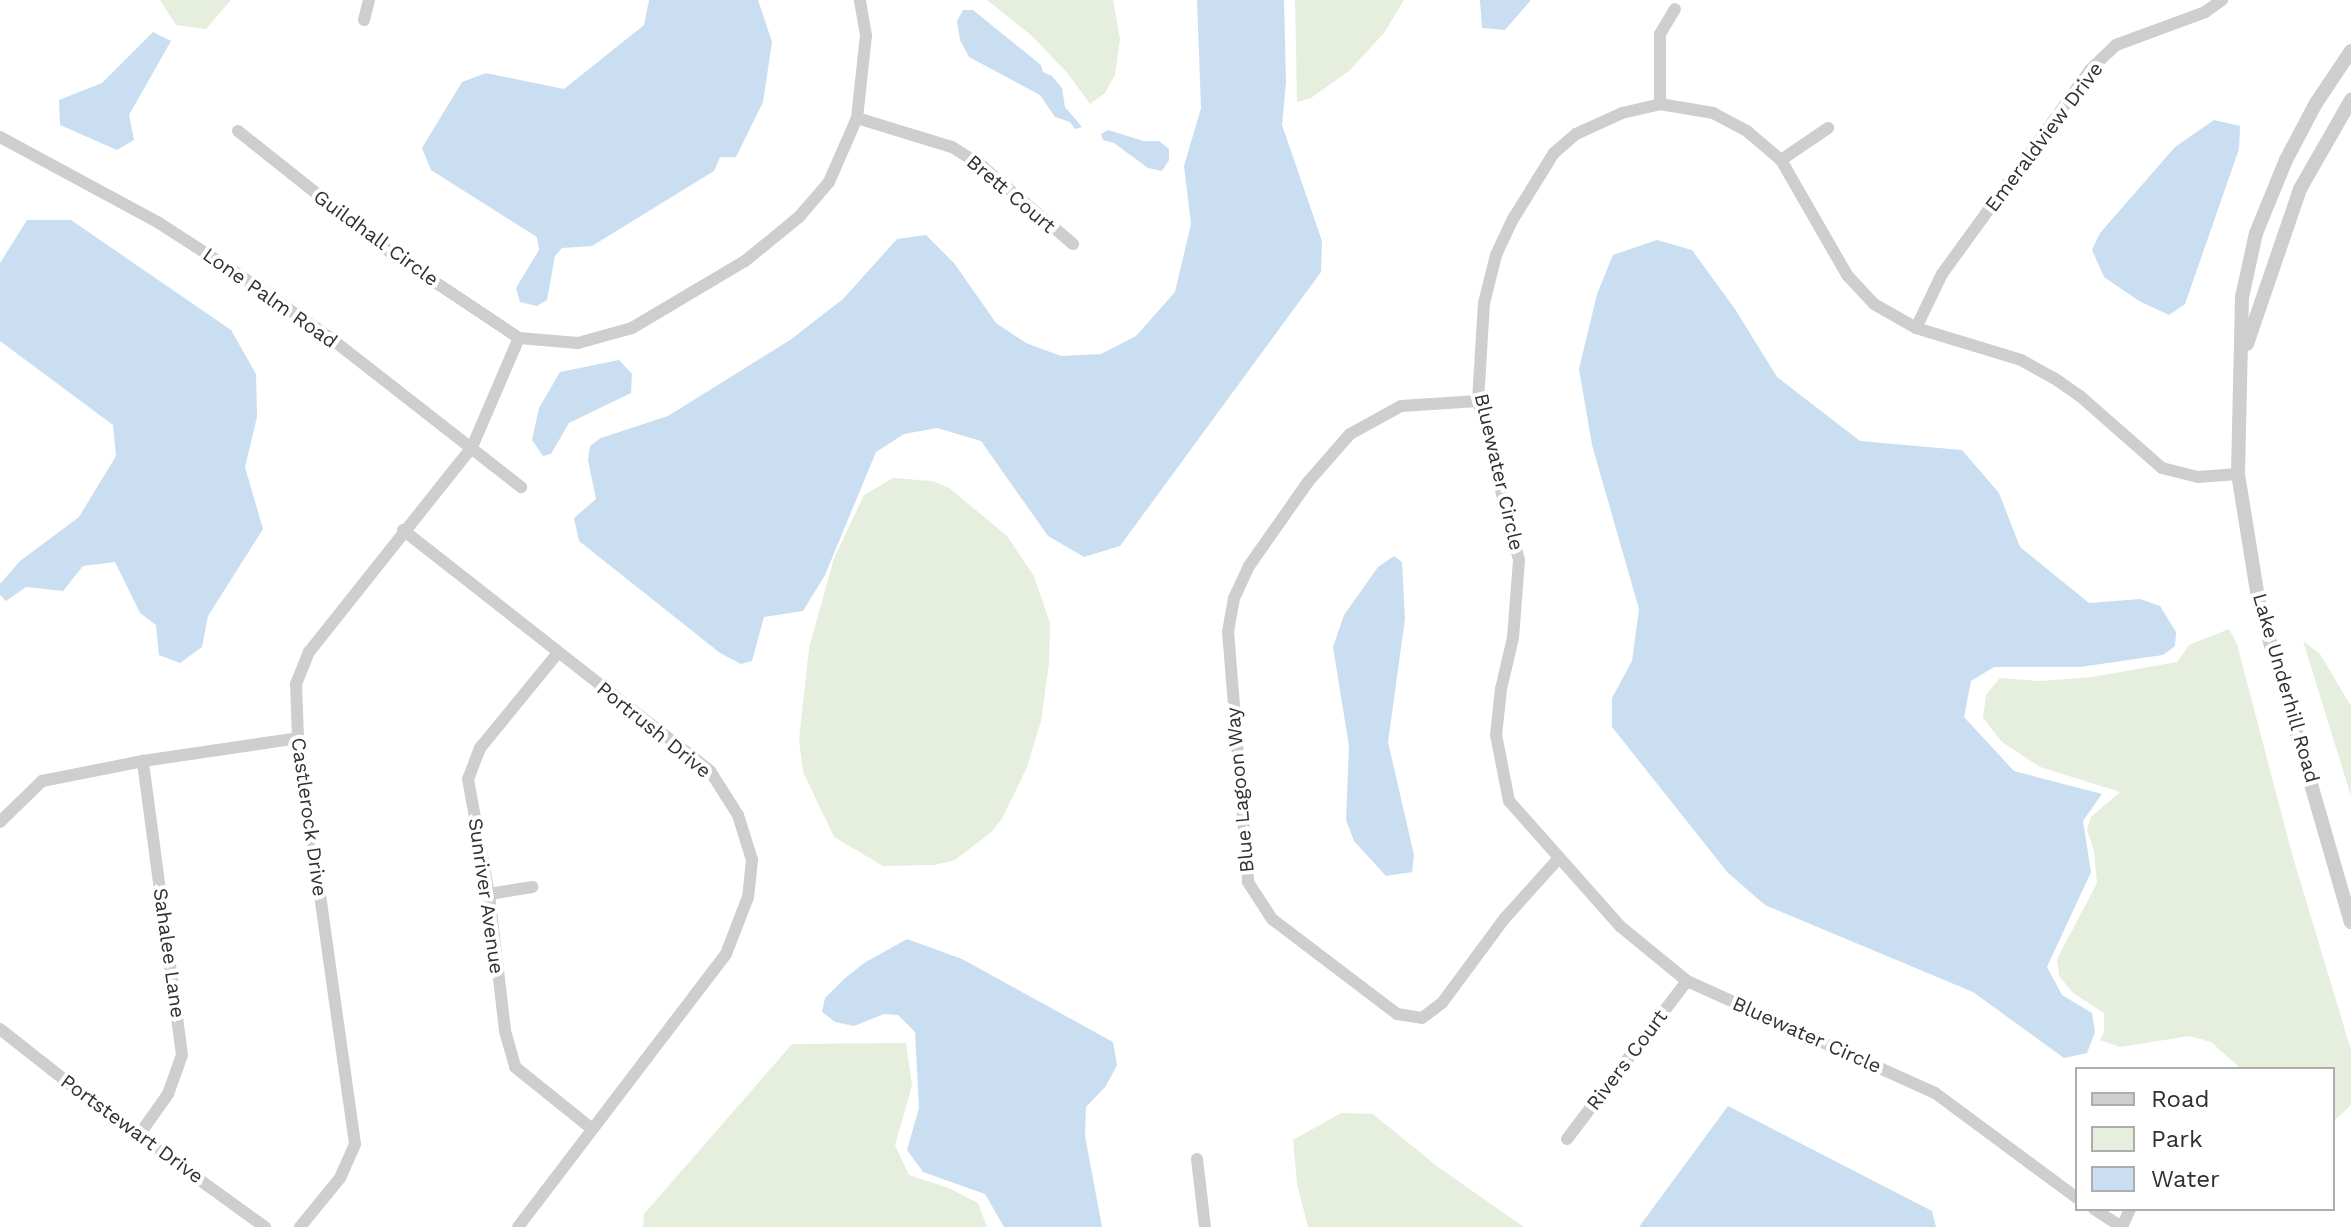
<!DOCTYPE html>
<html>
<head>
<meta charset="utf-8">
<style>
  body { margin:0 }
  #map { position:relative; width:2351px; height:1227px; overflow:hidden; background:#fff; font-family:"Work Sans",sans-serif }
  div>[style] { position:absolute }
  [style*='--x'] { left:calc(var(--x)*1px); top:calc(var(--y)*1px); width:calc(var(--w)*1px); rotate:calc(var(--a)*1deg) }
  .green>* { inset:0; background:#e6efde }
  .water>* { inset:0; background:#c9def0 }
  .minor>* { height:12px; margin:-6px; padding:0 6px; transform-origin:6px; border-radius:6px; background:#cecece }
  .tertiary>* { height:14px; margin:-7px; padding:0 7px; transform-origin:7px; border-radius:7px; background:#cecece }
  span { translate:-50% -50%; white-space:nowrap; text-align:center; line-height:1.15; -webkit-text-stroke:8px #fff; paint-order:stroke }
  .street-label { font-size:20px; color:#313131 }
  .legend { position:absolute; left:2075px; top:1067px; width:260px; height:144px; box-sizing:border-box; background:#fff; border:2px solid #adadad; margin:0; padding:10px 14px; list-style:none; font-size:24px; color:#313131 }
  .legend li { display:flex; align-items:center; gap:16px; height:40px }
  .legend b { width:40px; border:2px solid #adadad }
</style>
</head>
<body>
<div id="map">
  <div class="green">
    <i style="clip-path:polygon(160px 0,231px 0,206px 29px,176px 25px)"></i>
    <i style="clip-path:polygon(987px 0,1113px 0,1120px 39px,1115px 75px,1105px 93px,1090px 104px,1069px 75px,1031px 35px)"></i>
    <i style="clip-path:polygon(1295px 0,1404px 0,1384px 33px,1349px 71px,1311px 98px,1297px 102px)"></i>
    <i style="clip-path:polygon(893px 478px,932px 481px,949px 488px,1007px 536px,1034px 576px,1050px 623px,1049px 663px,1041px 721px,1027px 767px,1002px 819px,990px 833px,955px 860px,934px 865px,883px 866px,834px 837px,803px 772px,799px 740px,809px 648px,834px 558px,864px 495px)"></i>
    <i style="clip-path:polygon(2229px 629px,2237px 644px,2292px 854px,2351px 1050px,2351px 1105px,2333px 1122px,2333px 1069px,2241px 1069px,2211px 1042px,2190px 1036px,2120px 1047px,2100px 1040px,2104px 1032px,2104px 1013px,2073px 993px,2059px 976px,2057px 959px,2097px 883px,2094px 851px,2087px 830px,2091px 817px,2120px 792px,2040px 767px,2002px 742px,1983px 718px,1986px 695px,2000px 678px,2040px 681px,2092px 677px,2177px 662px,2189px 645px)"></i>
    <i style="clip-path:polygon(2303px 641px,2320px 654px,2351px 706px,2351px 796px)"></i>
    <i style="clip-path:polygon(906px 1043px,912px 1086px,895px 1145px,909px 1175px,949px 1188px,978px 1203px,987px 1227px,643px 1227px,644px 1214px,792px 1044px)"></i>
    <i style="clip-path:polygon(1341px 1113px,1373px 1114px,1438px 1167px,1524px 1227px,1308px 1227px,1297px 1184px,1293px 1140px)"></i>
  </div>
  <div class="water">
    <i style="clip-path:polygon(649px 0,758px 0,772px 42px,763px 102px,736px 157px,720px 157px,714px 171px,592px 246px,562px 248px,555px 256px,547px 300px,537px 306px,520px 302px,516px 288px,539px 250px,537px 237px,431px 170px,422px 148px,462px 82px,486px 73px,564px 89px,644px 25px)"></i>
    <i style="clip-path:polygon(1197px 0,1284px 0,1286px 82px,1282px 125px,1322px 241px,1321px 272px,1120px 546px,1084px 557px,1048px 536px,981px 441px,937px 428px,904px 434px,876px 452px,825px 575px,803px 611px,764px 617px,752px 661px,741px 664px,720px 653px,579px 541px,574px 518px,596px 499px,588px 460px,590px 446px,601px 438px,668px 416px,790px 340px,843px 299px,897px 239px,926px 235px,954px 263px,996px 323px,1026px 343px,1061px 356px,1101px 354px,1136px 336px,1175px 292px,1191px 224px,1184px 166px,1201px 108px)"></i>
    <i style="clip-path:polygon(1480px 0,1531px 0,1505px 30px,1482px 28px)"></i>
    <i style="clip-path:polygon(963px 10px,973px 10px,1041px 65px,1043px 72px,1052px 76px,1062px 88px,1065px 107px,1082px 127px,1075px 129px,1070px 122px,1055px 117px,1040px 95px,969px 57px,960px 40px,957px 21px)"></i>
    <i style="clip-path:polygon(153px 32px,171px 41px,129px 115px,134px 140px,117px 150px,60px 125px,59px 100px,102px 83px)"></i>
    <i style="clip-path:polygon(2214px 120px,2240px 126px,2239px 149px,2185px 304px,2169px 315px,2139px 301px,2104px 277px,2092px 250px,2100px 233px,2175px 147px)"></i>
    <i style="clip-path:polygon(1108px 130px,1144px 141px,1159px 141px,1169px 149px,1169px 160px,1162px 171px,1148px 168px,1114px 143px,1103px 140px,1101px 134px)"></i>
    <i style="clip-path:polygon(27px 220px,71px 220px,231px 330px,256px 374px,257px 417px,245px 467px,263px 529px,208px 616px,202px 647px,180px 663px,159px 655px,156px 625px,140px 613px,115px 562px,83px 566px,63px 591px,26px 587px,6px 601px,0 595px,0 584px,20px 561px,79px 517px,116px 456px,113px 425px,0 341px,0 263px)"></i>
    <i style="clip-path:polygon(1657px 240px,1692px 250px,1735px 309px,1777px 377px,1860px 441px,1962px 450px,1999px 493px,2020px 547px,2089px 603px,2140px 599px,2160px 606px,2176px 632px,2175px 646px,2163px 655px,2080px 667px,1994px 667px,1971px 681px,1964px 717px,2014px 771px,2102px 794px,2083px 821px,2091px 872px,2047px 967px,2062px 995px,2092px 1013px,2095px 1032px,2087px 1053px,2064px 1058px,1973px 992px,1765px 905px,1728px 873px,1612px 727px,1612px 698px,1632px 661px,1639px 609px,1592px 445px,1579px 369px,1597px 294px,1613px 255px)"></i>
    <i style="clip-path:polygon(619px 360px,632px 374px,631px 393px,569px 423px,551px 454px,543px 456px,532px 440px,539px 408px,560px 372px)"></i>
    <i style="clip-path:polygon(1394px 556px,1402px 562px,1405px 619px,1388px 742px,1414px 855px,1412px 872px,1386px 876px,1354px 841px,1346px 820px,1349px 746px,1333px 647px,1344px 615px,1378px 567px)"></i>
    <i style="clip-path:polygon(907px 939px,962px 959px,1113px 1042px,1117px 1065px,1106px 1086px,1086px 1107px,1085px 1136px,1102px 1227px,1004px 1227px,985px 1194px,923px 1172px,907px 1150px,919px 1108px,915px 1032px,898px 1015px,884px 1014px,854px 1026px,835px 1022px,822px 1012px,825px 998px,844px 979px,864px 963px)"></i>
    <i style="clip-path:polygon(1728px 1106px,1932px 1211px,1936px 1227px,1639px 1227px)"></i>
  </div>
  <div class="minor">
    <i style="--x:364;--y:20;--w:21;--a:-76"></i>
    <i style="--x:1660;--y:104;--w:70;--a:-90"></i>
    <i style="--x:1660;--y:34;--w:29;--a:-59"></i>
    <i style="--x:857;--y:118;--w:99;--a:17"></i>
    <i style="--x:952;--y:147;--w:36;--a:32"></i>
    <i style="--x:982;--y:166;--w:120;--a:40.6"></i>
    <i style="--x:238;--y:131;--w:194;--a:38.5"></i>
    <i style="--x:390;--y:252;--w:155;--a:33.7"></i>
    <i style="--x:519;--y:338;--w:59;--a:4.8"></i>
    <i style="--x:578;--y:343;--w:56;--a:-15.5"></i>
    <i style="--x:632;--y:328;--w:131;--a:-30.7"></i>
    <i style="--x:745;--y:261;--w:70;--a:-39.2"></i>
    <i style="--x:799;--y:217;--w:46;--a:-49.4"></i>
    <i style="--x:829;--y:182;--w:70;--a:-66.4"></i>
    <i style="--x:857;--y:118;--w:83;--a:-83.8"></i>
    <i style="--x:866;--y:35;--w:36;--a:-100"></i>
    <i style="--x:0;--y:137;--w:181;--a:28.4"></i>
    <i style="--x:159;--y:223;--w:90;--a:32.8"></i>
    <i style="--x:235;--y:272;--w:114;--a:34.7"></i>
    <i style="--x:329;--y:337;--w:244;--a:38"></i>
    <i style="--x:1781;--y:160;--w:57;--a:-34.2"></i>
    <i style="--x:1916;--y:328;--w:60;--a:-64.3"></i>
    <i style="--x:1942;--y:274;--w:252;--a:-54"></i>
    <i style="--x:2090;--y:70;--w:36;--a:-44"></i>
    <i style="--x:2116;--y:45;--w:95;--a:-20.3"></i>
    <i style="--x:2205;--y:12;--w:21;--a:-35"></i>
    <i style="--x:1478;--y:401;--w:77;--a:176.3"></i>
    <i style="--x:1401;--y:406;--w:58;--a:151.2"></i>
    <i style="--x:1350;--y:434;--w:64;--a:131.2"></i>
    <i style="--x:1308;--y:482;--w:103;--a:125.1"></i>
    <i style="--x:1249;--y:566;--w:35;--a:115"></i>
    <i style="--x:1234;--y:598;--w:34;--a:100"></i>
    <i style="--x:1228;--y:631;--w:252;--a:85.4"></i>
    <i style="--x:1248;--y:882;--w:44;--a:57"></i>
    <i style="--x:1272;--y:919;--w:157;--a:37.2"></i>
    <i style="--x:1397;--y:1014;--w:25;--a:9"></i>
    <i style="--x:1422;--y:1018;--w:25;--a:-37"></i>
    <i style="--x:1442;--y:1003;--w:106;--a:-53.5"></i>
    <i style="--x:1505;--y:918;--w:81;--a:-48"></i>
    <i style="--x:403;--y:530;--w:390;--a:38.1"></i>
    <i style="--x:710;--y:771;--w:52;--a:57.5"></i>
    <i style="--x:738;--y:815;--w:47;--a:72.7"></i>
    <i style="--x:752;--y:860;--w:37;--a:96"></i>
    <i style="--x:748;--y:897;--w:61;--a:111.1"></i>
    <i style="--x:726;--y:954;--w:343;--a:127.3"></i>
    <i style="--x:557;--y:654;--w:122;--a:129.3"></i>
    <i style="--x:480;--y:748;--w:33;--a:111"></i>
    <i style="--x:468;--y:779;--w:117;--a:79.7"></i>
    <i style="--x:489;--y:894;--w:138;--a:83.3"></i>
    <i style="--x:505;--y:1031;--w:37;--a:74"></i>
    <i style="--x:515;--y:1067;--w:99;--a:38.8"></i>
    <i style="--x:0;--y:822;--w:59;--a:-44.3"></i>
    <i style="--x:42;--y:781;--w:103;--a:-11.2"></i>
    <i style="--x:143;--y:761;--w:157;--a:-8.4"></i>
    <i style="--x:489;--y:894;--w:44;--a:-9.2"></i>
    <i style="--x:0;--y:1029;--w:126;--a:38.2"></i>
    <i style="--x:99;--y:1107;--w:205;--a:35.9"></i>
    <i style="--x:139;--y:1135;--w:50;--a:-54.7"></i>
    <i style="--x:168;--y:1094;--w:41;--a:-70.3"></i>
    <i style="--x:182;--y:1055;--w:297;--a:-97.6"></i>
    <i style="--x:1567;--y:1139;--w:198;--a:-52.8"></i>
    <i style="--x:1197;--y:1159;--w:68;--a:83.3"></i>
    <i style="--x:2077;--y:1198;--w:177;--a:-143.5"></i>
    <i style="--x:1935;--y:1093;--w:272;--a:-155.7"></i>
    <i style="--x:1687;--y:981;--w:87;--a:-140.6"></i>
    <i style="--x:1620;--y:926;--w:167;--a:-131.6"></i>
    <i style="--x:1509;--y:801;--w:67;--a:-101.1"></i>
    <i style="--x:1496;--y:735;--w:46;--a:-83.8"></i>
    <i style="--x:1501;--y:689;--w:52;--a:-76.8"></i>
    <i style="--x:1513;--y:638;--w:78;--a:-85.6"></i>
    <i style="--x:1519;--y:560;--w:164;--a:-104.5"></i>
    <i style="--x:1478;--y:401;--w:98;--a:-86.5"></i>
    <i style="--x:1484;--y:303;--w:49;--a:-76"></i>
    <i style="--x:1496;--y:255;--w:40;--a:-65"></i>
    <i style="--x:1513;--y:219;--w:78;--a:-58.2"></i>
    <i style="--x:1554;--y:153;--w:29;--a:-41"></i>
    <i style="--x:1576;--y:134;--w:51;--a:-24.5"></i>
    <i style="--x:1622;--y:113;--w:39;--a:-13"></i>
    <i style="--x:1660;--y:104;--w:54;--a:9.6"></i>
    <i style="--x:1713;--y:113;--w:40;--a:28"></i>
    <i style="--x:1748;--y:132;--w:43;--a:40.3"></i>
    <i style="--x:1781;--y:160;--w:133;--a:60.1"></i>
    <i style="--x:1847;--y:275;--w:40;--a:47"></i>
    <i style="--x:1874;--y:304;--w:48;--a:29.7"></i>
    <i style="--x:1916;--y:328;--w:110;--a:16.9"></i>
    <i style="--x:2021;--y:360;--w:38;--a:29"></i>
    <i style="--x:2054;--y:378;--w:32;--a:35"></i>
    <i style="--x:2080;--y:396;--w:109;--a:41.3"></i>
    <i style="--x:2162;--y:468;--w:37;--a:14"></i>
    <i style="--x:2198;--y:477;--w:40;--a:-4.3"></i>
    <i style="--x:2094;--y:1209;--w:33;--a:33"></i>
    <i style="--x:300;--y:1227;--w:63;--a:-50.8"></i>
    <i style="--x:340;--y:1178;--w:37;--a:-66"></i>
    <i style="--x:355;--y:1144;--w:410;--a:-98"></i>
    <i style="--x:298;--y:738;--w:54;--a:-92.1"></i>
    <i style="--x:296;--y:684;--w:35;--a:-68"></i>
    <i style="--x:309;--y:652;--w:262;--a:-51.5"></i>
    <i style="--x:472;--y:447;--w:119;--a:-66.7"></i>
    <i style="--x:2122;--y:1227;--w:20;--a:-66"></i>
  </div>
  <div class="tertiary">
    <i style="--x:2351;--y:51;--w:63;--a:123.9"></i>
    <i style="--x:2316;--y:103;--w:64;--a:117.8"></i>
    <i style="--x:2286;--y:160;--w:79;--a:112.3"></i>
    <i style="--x:2256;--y:233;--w:66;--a:102.3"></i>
    <i style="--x:2242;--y:297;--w:177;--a:91.3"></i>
    <i style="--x:2238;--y:474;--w:132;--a:80.8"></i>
    <i style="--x:2259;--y:604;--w:331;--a:73.9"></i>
    <i style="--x:2247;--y:344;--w:164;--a:-71.1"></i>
    <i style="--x:2300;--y:189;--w:103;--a:-60.2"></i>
  </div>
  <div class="street-label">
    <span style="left:2044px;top:137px;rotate:-53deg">Emeraldview Drive</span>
    <span style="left:1011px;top:194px;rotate:40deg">Brett Court</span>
    <span style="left:376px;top:238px;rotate:36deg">Guildhall Circle</span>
    <span style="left:270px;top:298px;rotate:35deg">Lone Palm Road</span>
    <span style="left:1499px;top:472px;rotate:77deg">Bluewater Circle</span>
    <span style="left:2286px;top:688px;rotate:74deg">Lake Underhill Road</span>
    <span style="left:654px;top:730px;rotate:39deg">Portrush Drive</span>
    <span style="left:1240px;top:790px;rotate:-95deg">Blue Lagoon Way</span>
    <span style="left:309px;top:817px;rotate:82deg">Castlerock Drive</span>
    <span style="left:486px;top:896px;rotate:82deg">Sunriver Avenue</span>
    <span style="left:169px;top:953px;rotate:82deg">Sahalee Lane</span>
    <span style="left:1807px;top:1035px;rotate:24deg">Bluewater Circle</span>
    <span style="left:1627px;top:1060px;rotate:-53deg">Rivers Court</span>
    <span style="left:132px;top:1129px;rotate:36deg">Portstewart Drive</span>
  </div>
  <ul class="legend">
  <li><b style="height:10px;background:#cecece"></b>Road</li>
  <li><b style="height:22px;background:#e6efde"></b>Park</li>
  <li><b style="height:22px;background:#c9def0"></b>Water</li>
  </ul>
</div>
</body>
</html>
